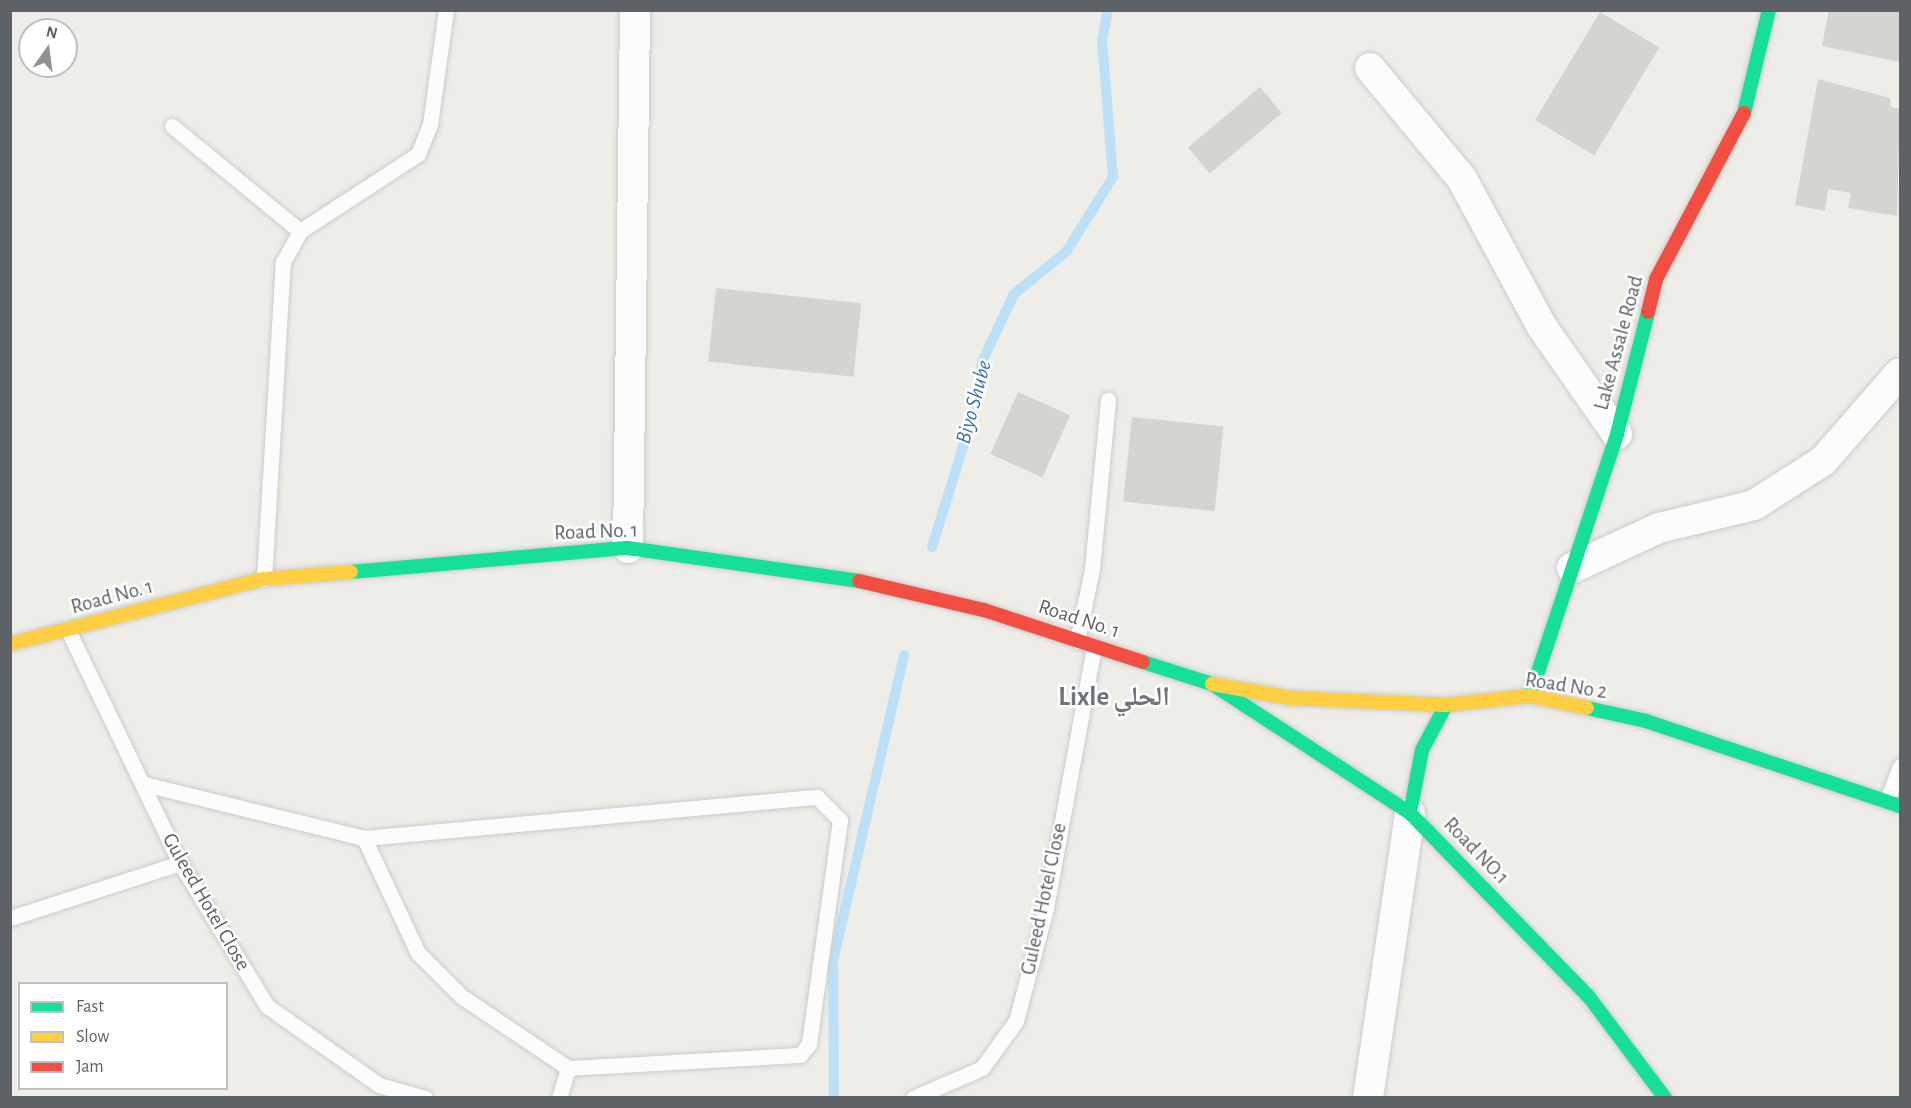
<!DOCTYPE html>
<html>
<head>
<meta charset="utf-8">
<style>
  body { margin:0 }
  #map { position:relative; width:1911px; height:1108px; overflow:hidden; background:#eeede8; font-family:"Alegreya Sans","Noto Naskh Arabic",sans-serif }
  div>[style] { position:absolute }
  [style*='--x'] { left:calc(var(--x)*1px); top:calc(var(--y)*1px); width:calc(var(--w)*1px); rotate:calc(var(--a)*1deg) }
  .stream>* { height:10px; margin:-5px; padding:0 5px; transform-origin:5px; border-radius:5px; background:#bce0f8 }
  .building>* { inset:0; background:#d4d4d1; transform-origin:0 0 }
  .roads { filter:drop-shadow(0 0 2px #cbcbca) drop-shadow(0 0 2px #cbcbca) }
  .lane>* { height:15px; margin:-7.5px; padding:0 7.5px; transform-origin:7.5px; border-radius:7.5px; background:#fcfcfc }
  .street>* { height:30px; margin:-15px; padding:0 15px; transform-origin:15px; border-radius:15px; background:#fcfcfc }
  .fast>* { height:14px; margin:-7px; padding:0 7px; transform-origin:7px; border-radius:7px; background:#16e098 }
  .slow>* { height:14px; margin:-7px; padding:0 7px; transform-origin:7px; border-radius:7px; background:#ffcf43 }
  .jam>* { height:14px; margin:-7px; padding:0 7px; transform-origin:7px; border-radius:7px; background:#f24e42 }
  span { translate:-50% -50%; white-space:nowrap; text-align:center; line-height:1.15; -webkit-text-stroke:5px #fff; paint-order:stroke }
  .street-label { font-size:21px; color:#5d6267 }
  .water-label { font-size:22px; color:#3d74ac; font-style:italic }
  .district-label { font-size:27px; color:#6e7479; font-weight:700 }
  .frame { position:absolute; inset:0; border:12px solid #5d6267; pointer-events:none }
  .legend { position:absolute; left:18px; top:982px; width:210px; height:108px; box-sizing:border-box; background:#fff; border:2px solid #bec0c2; margin:0; padding:8px 10px; list-style:none; font-size:18px; color:#5d6267 }
  .legend li { display:flex; align-items:center; gap:12px; height:30px }
  .legend b { width:30px; border:2px solid #bec0c2 }
  .north { position:absolute; left:18px; top:18px; width:60px; height:60px; box-sizing:border-box; background:#fff; border:2px solid #bec0c2; border-radius:50%; rotate:14deg; font-size:16px; font-weight:700; line-height:24px; text-align:center; color:#5d6267 }
  .north::after { content:''; display:block; margin:auto; width:21px; height:27px; background:#909394; clip-path:polygon(50% 0,100% 100%,50% 72%,0 100%) }
</style>
</head>
<body>
<div id="map">
  <div class="stream">
    <i style="--x:932;--y:547;--w:159;--a:-72.8"></i>
    <i style="--x:979;--y:395;--w:33;--a:-85"></i>
    <i style="--x:982;--y:362;--w:75;--a:-64.8"></i>
    <i style="--x:1014;--y:294;--w:67;--a:-38.9"></i>
    <i style="--x:1066;--y:252;--w:89;--a:-57.9"></i>
    <i style="--x:1113;--y:177;--w:137;--a:-94.6"></i>
    <i style="--x:1102;--y:40;--w:31;--a:-79"></i>
    <i style="--x:834;--y:1098;--w:137;--a:-90.4"></i>
    <i style="--x:833;--y:961;--w:314;--a:-76.9"></i>
  </div>
  <div class="building">
    <i style="clip-path:polygon(1829px 10px,1900px 10px,1900px 62px,1822px 46px)"></i>
    <i style="left:1600px;top:12px;width:69px;height:126px;rotate:31deg"></i>
    <i style="clip-path:polygon(1818px 79px,1890px 98px,1891px 107px,1900px 109px,1897px 216px,1848px 208px,1851px 193px,1828px 189px,1825px 211px,1795px 205px)"></i>
    <i style="left:1260px;top:87px;width:34px;height:94px;rotate:50deg"></i>
    <i style="left:716px;top:288px;width:146px;height:74px;rotate:6deg"></i>
    <i style="left:1018px;top:392px;width:57px;height:68px;rotate:24deg"></i>
    <i style="left:1132px;top:417px;width:92px;height:85px;rotate:6deg"></i>
  </div>
  <div class="roads">
    <div class="lane">
      <i style="--x:172;--y:126;--w:166;--a:39.4"></i>
      <i style="--x:264;--y:579;--w:318;--a:-86.6"></i>
      <i style="--x:283;--y:262;--w:35;--a:-61"></i>
      <i style="--x:300;--y:231;--w:141;--a:-33.1"></i>
      <i style="--x:418;--y:154;--w:32;--a:-68"></i>
      <i style="--x:430;--y:124;--w:115;--a:-82"></i>
      <i style="--x:68;--y:630;--w:259;--a:64.3"></i>
      <i style="--x:180;--y:863;--w:167;--a:58.7"></i>
      <i style="--x:267;--y:1006;--w:137;--a:35.2"></i>
      <i style="--x:379;--y:1085;--w:48;--a:15.8"></i>
      <i style="--x:1077;--y:641;--w:74;--a:-78.2"></i>
      <i style="--x:1092;--y:569;--w:170;--a:-84.6"></i>
      <i style="--x:144;--y:784;--w:227;--a:13.8"></i>
      <i style="--x:364;--y:838;--w:455;--a:-5.2"></i>
      <i style="--x:817;--y:797;--w:33;--a:45"></i>
      <i style="--x:840;--y:820;--w:226;--a:97.9"></i>
      <i style="--x:809;--y:1044;--w:14;--a:129"></i>
      <i style="--x:800;--y:1055;--w:232;--a:176.8"></i>
      <i style="--x:568;--y:1068;--w:129;--a:-146.1"></i>
      <i style="--x:461;--y:996;--w:61;--a:-135"></i>
      <i style="--x:418;--y:953;--w:127;--a:-115.2"></i>
      <i style="--x:1887;--y:800;--w:36;--a:-69"></i>
      <i style="--x:10;--y:918;--w:179;--a:-17.9"></i>
      <i style="--x:559;--y:1098;--w:31;--a:-73"></i>
      <i style="--x:913;--y:1098;--w:75;--a:-23.5"></i>
      <i style="--x:982;--y:1068;--w:58;--a:-54.1"></i>
      <i style="--x:1016;--y:1021;--w:117;--a:-75.1"></i>
      <i style="--x:1046;--y:908;--w:266;--a:-79.6"></i>
    </div>
    <div class="street">
      <i style="--x:1370;--y:68;--w:144;--a:50.3"></i>
      <i style="--x:1462;--y:179;--w:168;--a:61.6"></i>
      <i style="--x:1542;--y:327;--w:131;--a:55"></i>
      <i style="--x:628;--y:548;--w:538;--a:-89.25"></i>
      <i style="--x:1572;--y:568;--w:96;--a:-24.7"></i>
      <i style="--x:1659;--y:528;--w:98;--a:-13.6"></i>
      <i style="--x:1754;--y:505;--w:82;--a:-32.5"></i>
      <i style="--x:1823;--y:461;--w:116;--a:-48.9"></i>
      <i style="--x:1368;--y:1098;--w:288;--a:-81.6"></i>
    </div>
    <div class="fast">
      <i style="--x:1744;--y:113;--w:106;--a:-76.4"></i>
      <i style="--x:351;--y:572;--w:278;--a:-5"></i>
      <i style="--x:628;--y:548;--w:233;--a:8.1"></i>
      <i style="--x:1143;--y:662;--w:72;--a:17.7"></i>
      <i style="--x:1212;--y:684;--w:236;--a:33.1"></i>
      <i style="--x:1410;--y:813;--w:257;--a:45.8"></i>
      <i style="--x:1589;--y:997;--w:126;--a:53"></i>
      <i style="--x:1530;--y:696;--w:276;--a:-71.6"></i>
      <i style="--x:1617;--y:434;--w:126;--a:-75.7"></i>
      <i style="--x:1587;--y:708;--w:60;--a:12.4"></i>
      <i style="--x:1646;--y:721;--w:268;--a:18.5"></i>
      <i style="--x:1410;--y:813;--w:64;--a:-79.2"></i>
      <i style="--x:1422;--y:750;--w:51;--a:-61.9"></i>
    </div>
    <div class="slow">
      <i style="--x:10;--y:644;--w:262;--a:-14.4"></i>
      <i style="--x:264;--y:579;--w:87;--a:-4.6"></i>
      <i style="--x:1212;--y:684;--w:79;--a:10.2"></i>
      <i style="--x:1290;--y:698;--w:156;--a:2.6"></i>
      <i style="--x:1446;--y:705;--w:84;--a:-6.1"></i>
      <i style="--x:1530;--y:696;--w:58;--a:11.9"></i>
    </div>
    <div class="jam">
      <i style="--x:1648;--y:312;--w:34;--a:-76"></i>
      <i style="--x:1656;--y:279;--w:188;--a:-62.1"></i>
      <i style="--x:859;--y:581;--w:128;--a:13.1"></i>
      <i style="--x:984;--y:610;--w:167;--a:18.1"></i>
    </div>
  </div>
  <div class="street-label">
    <span style="left:1619px;top:343px;rotate:-75deg">Lake Assale Road</span>
    <span style="left:596px;top:532px;rotate:-2deg">Road No. 1</span>
    <span style="left:112px;top:597px;rotate:-15deg">Road No. 1</span>
    <span style="left:1079px;top:619px;rotate:18deg">Road No. 1</span>
    <span style="left:1566px;top:686px;rotate:9deg">Road No 2</span>
    <span style="left:1476px;top:851px;rotate:46deg">Road NO.1</span>
    <span style="left:1044px;top:899px;rotate:-78deg">Guleed Hotel Close</span>
    <span style="left:206px;top:902px;rotate:60deg">Guleed Hotel Close</span>
  </div>
  <div class="water-label">
    <span style="left:974px;top:402px;rotate:-75deg">Biyo Shube</span>
  </div>
  <div class="district-label">
    <span style="left:1114px;top:697px">Lixle الحلي</span>
  </div>
  <div class="frame"></div>
  <ul class="legend">
  <li><b style="height:8px;background:#16e098"></b>Fast</li>
  <li><b style="height:8px;background:#ffcf43"></b>Slow</li>
  <li><b style="height:8px;background:#f24e42"></b>Jam</li>
  </ul>
  <div class="north">N</div>
</div>
</body>
</html>
